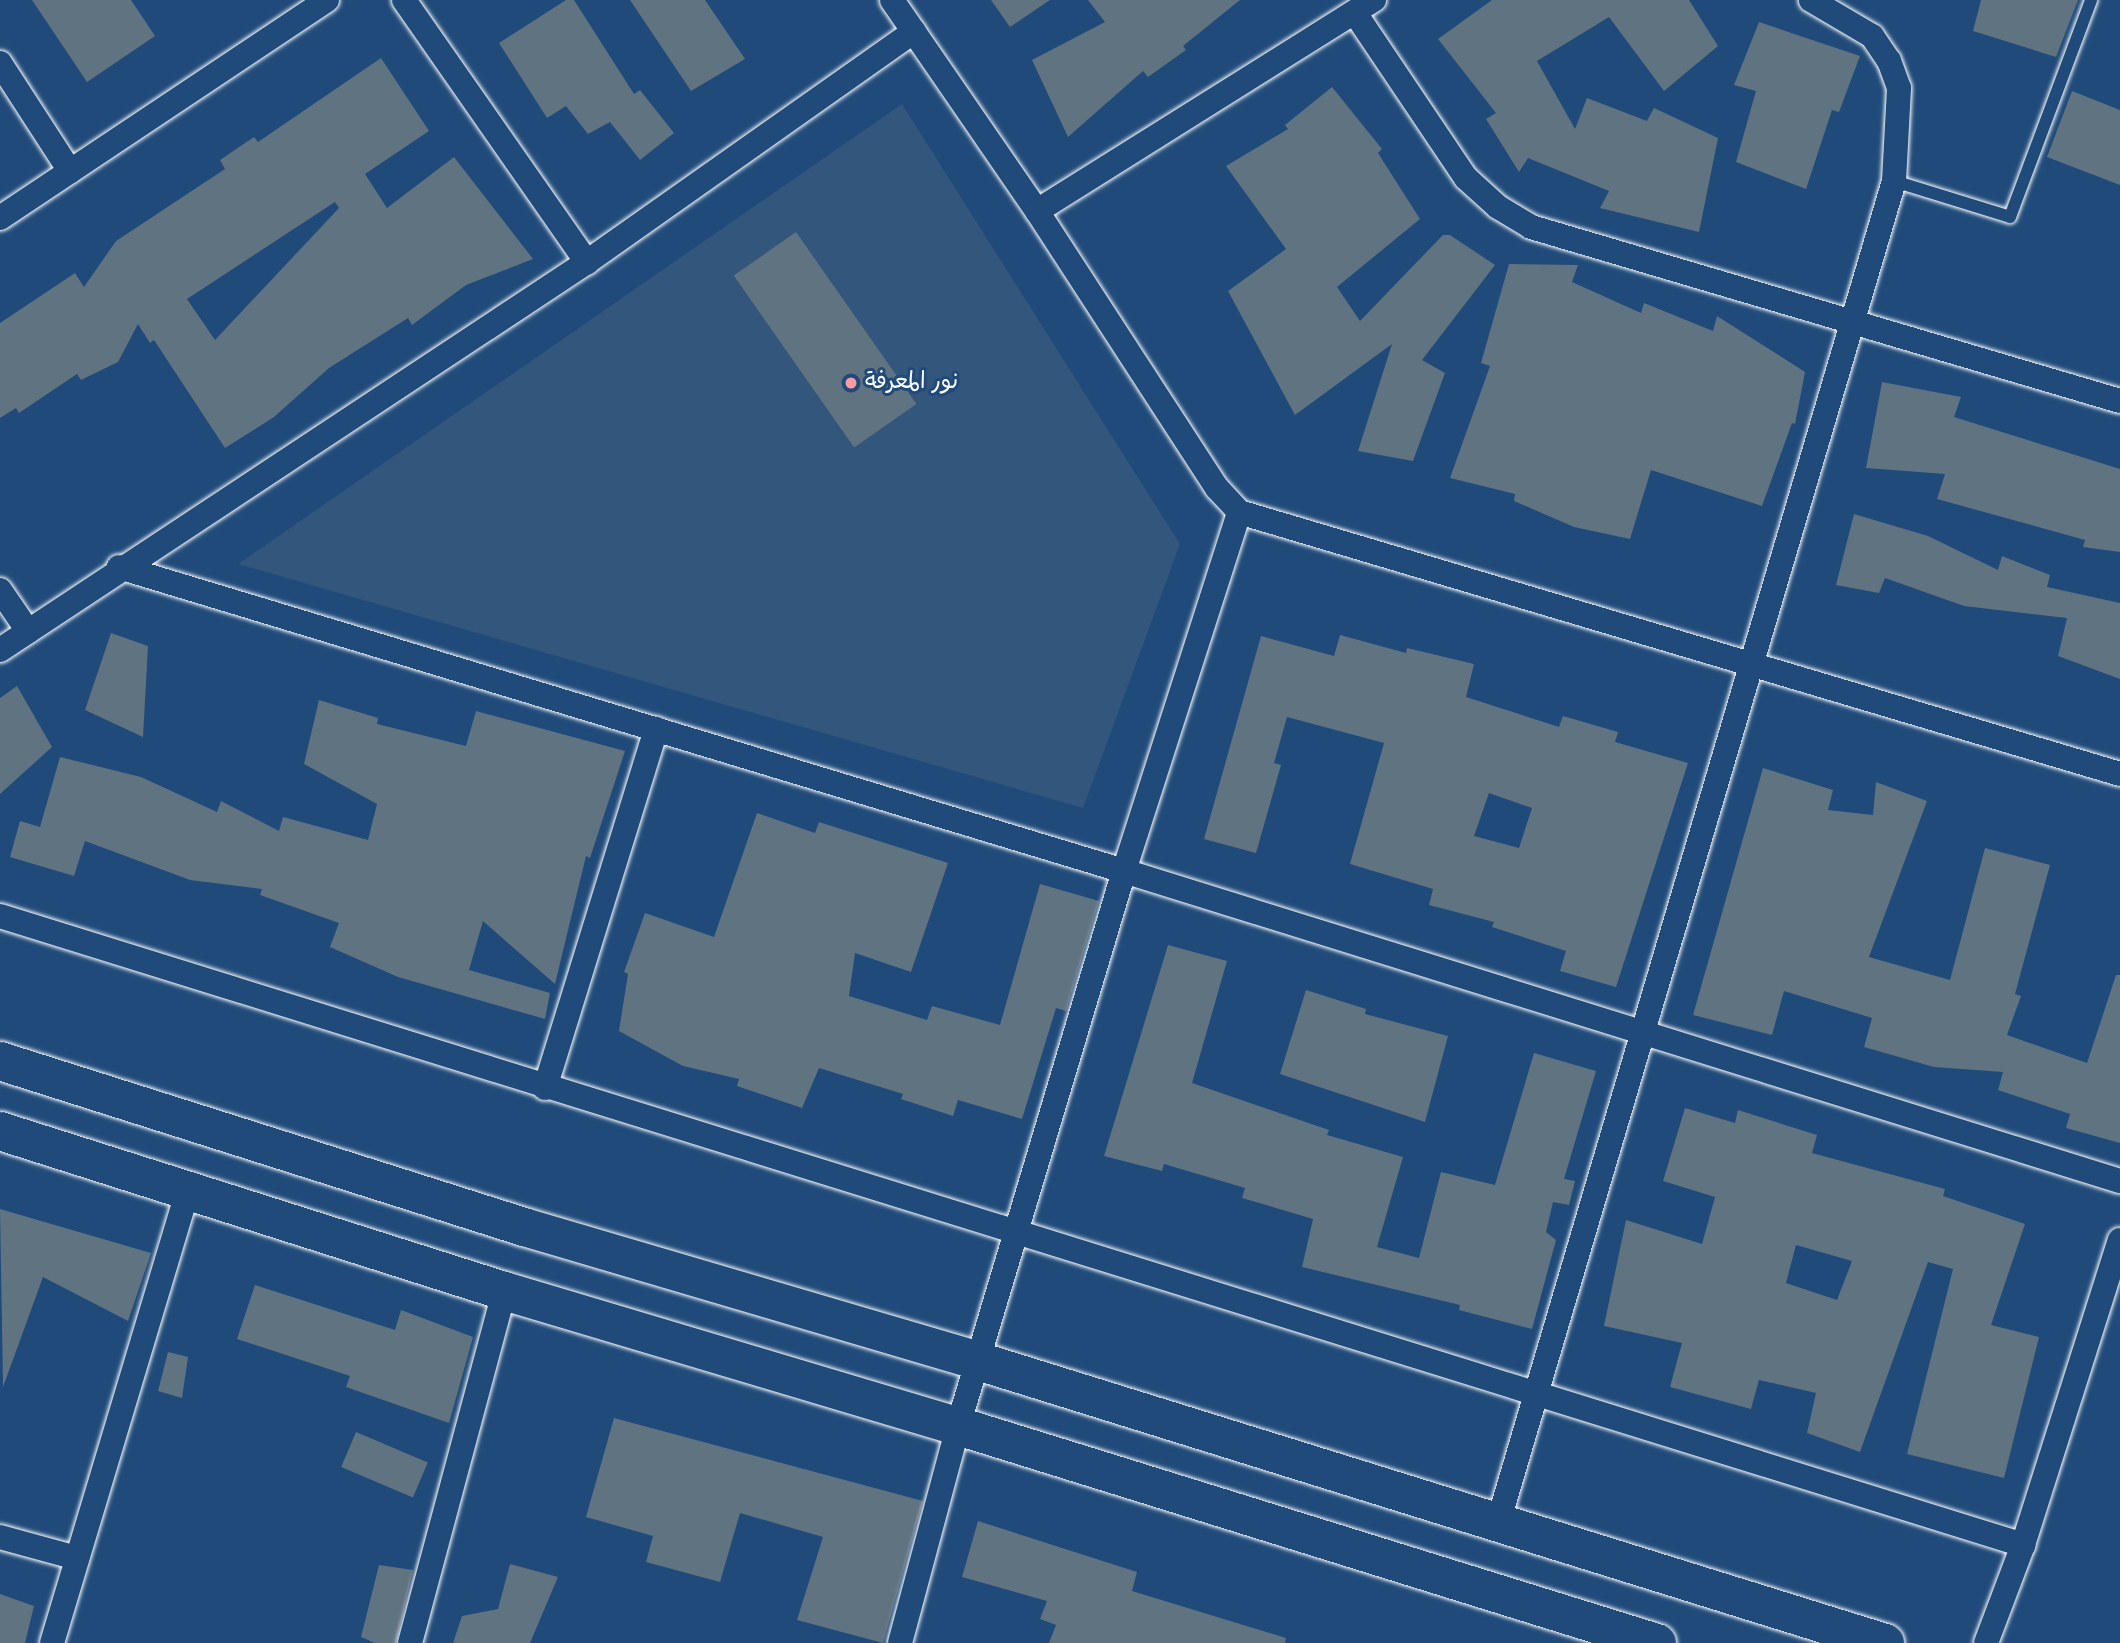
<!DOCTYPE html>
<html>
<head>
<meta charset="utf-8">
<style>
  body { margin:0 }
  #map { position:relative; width:2120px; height:1643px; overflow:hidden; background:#1f4a7a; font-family:"Indie Flower","Playpen Sans Arabic",sans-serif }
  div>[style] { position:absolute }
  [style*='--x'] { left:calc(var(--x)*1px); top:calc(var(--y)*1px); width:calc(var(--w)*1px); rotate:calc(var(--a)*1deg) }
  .built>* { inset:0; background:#32567c }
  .building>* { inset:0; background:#607381; transform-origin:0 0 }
  .roads { filter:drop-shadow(0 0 2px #fff) drop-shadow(0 0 2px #fff) }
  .lane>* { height:12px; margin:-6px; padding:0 6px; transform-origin:6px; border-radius:6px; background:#1f4a7a }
  .street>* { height:24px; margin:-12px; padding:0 12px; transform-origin:12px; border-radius:12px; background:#1f4a7a }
  .primary>* { height:38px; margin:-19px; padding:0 19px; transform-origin:19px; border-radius:19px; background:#1f4a7a }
  .dots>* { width:19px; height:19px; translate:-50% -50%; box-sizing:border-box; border:4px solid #1f4a7a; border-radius:50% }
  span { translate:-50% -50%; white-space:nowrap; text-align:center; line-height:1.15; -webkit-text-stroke:6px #1f4a7a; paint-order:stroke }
  .poi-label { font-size:23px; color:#fff }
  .left { translate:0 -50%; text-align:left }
</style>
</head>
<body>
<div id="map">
  <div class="built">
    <i style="clip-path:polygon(902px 104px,1180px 544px,1083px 808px,238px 564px)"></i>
  </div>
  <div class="building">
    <i style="clip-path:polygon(32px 0,131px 0,155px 36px,87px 82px)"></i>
    <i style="clip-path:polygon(566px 0,574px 0,634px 94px,640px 90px,674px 133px,640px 160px,610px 122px,588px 134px,566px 106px,547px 118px,499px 43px)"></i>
    <i style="clip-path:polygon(630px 0,705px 0,745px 59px,691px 91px)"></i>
    <i style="clip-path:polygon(991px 0,1050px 0,1010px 27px)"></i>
    <i style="clip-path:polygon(1088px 0,1240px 0,1183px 46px,1186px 50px,1148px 77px,1143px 71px,1068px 137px,1032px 60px,1105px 22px)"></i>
    <i style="clip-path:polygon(1492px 0,1689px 0,1718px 46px,1664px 91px,1609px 17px,1537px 61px,1575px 129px,1587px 98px,1647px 121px,1654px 108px,1718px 138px,1699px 232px,1600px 208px,1609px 191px,1528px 158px,1519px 172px,1486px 119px,1496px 113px,1438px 39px)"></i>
    <i style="clip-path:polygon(1981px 0,2078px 0,2056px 57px,1973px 31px)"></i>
    <i style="clip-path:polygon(1759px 22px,1860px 56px,1839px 112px,1832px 110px,1806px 189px,1736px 162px,1756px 91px,1734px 85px)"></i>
    <i style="clip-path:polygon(evenodd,381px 58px,429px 131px,365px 174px,387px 208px,454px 157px,533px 259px,466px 285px,412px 325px,408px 318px,329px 368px,274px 417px,225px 448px,154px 340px,150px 343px,138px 324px,118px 362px,81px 380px,77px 374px,19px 413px,16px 408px,0 418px,0 323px,75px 273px,84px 287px,116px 241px,225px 169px,220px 160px,254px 137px,258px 142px,381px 58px,335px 202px,339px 208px,215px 340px,187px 299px,335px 202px)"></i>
    <i style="clip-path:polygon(1332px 87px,1382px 149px,1378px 153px,1420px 219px,1337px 287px,1360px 321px,1443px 235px,1450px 235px,1495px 265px,1422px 360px,1445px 373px,1413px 461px,1358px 451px,1392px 344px,1295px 415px,1228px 291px,1286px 249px,1226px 166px,1288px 129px,1285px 125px)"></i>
    <i style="clip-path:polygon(2072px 91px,2120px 110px,2120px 185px,2047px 157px)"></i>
    <i style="left:796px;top:232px;width:210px;height:76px;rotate:55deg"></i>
    <i style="clip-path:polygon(1509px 264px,1578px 265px,1572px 282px,1641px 313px,1644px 303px,1713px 331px,1717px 316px,1805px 372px,1795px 424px,1792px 423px,1762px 506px,1651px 470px,1630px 539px,1574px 527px,1514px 501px,1515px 494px,1450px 478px,1490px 366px,1481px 363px)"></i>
    <i style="clip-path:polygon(1882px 382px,1961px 397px,1954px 417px,2120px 469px,2120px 552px,2083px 547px,2085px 540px,1937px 499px,1945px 474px,1866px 468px)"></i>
    <i style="clip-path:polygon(1854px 514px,1928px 536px,1998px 570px,2002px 556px,2050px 575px,2047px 587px,2120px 603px,2120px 679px,2058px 656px,2067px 618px,1964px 606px,1885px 578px,1879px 593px,1836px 585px)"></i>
    <i style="clip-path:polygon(111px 633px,148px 646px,143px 737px,85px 710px)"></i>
    <i style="clip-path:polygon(evenodd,1340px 635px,1406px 653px,1407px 648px,1474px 664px,1466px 697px,1559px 727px,1563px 716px,1618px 732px,1615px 742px,1688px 763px,1616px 987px,1560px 971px,1566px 951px,1492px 927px,1494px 922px,1429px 905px,1433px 889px,1350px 864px,1384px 743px,1287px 717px,1274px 763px,1281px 765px,1256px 853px,1204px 839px,1261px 636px,1334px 656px,1340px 635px,1489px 793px,1532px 808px,1519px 848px,1474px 836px,1489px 793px)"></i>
    <i style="clip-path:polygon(17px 686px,52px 747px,0 794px,0 698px)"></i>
    <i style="clip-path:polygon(319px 700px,378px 718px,377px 724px,466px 746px,476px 711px,625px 751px,590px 858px,586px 856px,555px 984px,483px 921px,469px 970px,550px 993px,545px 1019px,398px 977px,330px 947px,339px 923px,260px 895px,262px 889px,190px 880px,85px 841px,74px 876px,10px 857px,20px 821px,40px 827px,60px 757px,141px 777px,217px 812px,221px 801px,279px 831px,283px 817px,368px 840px,377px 804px,304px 764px)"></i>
    <i style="clip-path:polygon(1763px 768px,1833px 790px,1828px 810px,1873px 815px,1876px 782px,1927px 801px,1869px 957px,1950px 980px,1985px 848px,2050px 865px,2015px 994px,2021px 996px,2007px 1035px,2087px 1063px,2116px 975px,2120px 975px,2120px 1143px,2066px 1128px,2070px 1114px,1998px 1090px,2003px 1072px,1934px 1067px,1864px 1047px,1872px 1018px,1784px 991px,1772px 1035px,1693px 1015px)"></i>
    <i style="clip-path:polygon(757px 813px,815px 833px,819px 822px,948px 863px,911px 972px,855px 953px,849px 996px,927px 1020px,932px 1006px,1000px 1025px,1040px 884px,1099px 901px,1066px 1011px,1056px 1008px,1022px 1119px,958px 1100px,953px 1116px,901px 1099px,903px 1094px,819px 1068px,802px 1108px,737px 1086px,739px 1079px,683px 1066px,619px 1031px,628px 974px,624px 972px,645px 913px,714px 937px)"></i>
    <i style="clip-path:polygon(1168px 945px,1227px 961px,1192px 1083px,1329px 1130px,1327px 1135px,1403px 1157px,1377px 1247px,1419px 1258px,1441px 1172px,1495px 1185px,1534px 1053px,1596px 1071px,1564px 1179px,1575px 1181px,1569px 1205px,1553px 1202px,1546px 1232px,1556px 1240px,1532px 1329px,1459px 1310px,1460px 1305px,1302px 1267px,1313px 1219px,1242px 1198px,1245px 1188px,1164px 1164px,1162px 1171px,1104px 1156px)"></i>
    <i style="clip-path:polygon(1306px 990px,1366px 1009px,1365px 1014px,1448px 1036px,1425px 1122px,1280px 1074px)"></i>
    <i style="clip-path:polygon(evenodd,1685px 1108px,1735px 1123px,1738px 1110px,1817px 1135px,1812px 1153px,1945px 1189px,1943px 1196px,2025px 1224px,1991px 1325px,2039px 1337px,2004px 1478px,1907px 1454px,1953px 1269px,1928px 1262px,1860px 1452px,1807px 1433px,1816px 1393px,1759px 1380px,1751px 1409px,1670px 1387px,1682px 1343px,1604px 1326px,1626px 1220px,1702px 1244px,1715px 1197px,1663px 1181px,1685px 1108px,1796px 1245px,1852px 1261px,1837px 1300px,1786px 1283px,1796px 1245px)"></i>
    <i style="clip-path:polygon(0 1209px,151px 1253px,128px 1321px,43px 1277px,3px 1387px)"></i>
    <i style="clip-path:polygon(255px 1285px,395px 1330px,401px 1310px,473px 1337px,449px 1423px,346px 1387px,350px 1376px,237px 1339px)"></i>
    <i style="clip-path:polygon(168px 1352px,188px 1357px,182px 1398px,158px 1391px)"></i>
    <i style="clip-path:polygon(614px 1418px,923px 1501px,883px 1643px,797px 1620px,823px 1537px,740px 1513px,720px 1582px,646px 1562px,653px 1536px,586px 1517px)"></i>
    <i style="left:356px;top:1432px;width:78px;height:38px;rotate:23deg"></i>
    <i style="clip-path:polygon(978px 1521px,1137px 1572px,1132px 1591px,1286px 1638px,1285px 1643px,1049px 1643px,1056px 1625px,1040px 1619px,1047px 1601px,962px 1577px)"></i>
    <i style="clip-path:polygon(510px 1564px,558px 1577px,530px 1643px,453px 1643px,462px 1616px,498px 1609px)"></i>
    <i style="clip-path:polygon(379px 1565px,413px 1570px,396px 1643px,375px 1643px,361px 1637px)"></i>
    <i style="clip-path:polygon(0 1594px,34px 1606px,25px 1643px,0 1643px)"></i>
  </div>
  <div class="roads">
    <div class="lane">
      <i style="--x:1894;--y:181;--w:121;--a:17.2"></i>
      <i style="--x:2010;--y:217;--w:232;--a:-69.5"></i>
    </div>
    <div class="street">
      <i style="--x:404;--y:0;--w:320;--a:55.1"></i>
      <i style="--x:892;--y:0;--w:256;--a:55.5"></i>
      <i style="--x:1037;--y:211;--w:330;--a:57"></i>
      <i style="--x:1217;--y:488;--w:33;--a:47"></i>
      <i style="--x:1239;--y:512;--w:919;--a:16.56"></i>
      <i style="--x:1355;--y:13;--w:199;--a:56.1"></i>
      <i style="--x:1466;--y:178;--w:43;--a:42.2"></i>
      <i style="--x:1498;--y:207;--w:39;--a:31"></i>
      <i style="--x:1531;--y:227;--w:614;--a:16.46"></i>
      <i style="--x:0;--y:63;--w:129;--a:57.1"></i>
      <i style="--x:1037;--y:211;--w:398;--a:-32.1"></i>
      <i style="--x:0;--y:218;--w:393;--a:-33.7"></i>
      <i style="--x:119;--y:567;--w:1050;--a:16.83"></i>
      <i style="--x:1124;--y:871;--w:1043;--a:17.29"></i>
      <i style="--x:0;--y:590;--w:50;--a:55.7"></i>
      <i style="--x:0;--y:650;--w:704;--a:-33.46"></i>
      <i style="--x:587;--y:262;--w:400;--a:-35.2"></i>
      <i style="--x:0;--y:916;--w:2119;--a:17.27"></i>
      <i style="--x:545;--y:1088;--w:376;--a:-72.8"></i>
      <i style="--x:1498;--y:1523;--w:1399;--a:-73.56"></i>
      <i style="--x:1894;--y:181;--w:93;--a:-86.9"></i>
      <i style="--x:1899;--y:88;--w:29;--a:-110"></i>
      <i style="--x:1889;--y:61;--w:30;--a:-124"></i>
      <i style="--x:1872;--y:36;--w:71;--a:-149.5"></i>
      <i style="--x:0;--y:1537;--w:80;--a:15.3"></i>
      <i style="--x:52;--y:1643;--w:472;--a:-73.3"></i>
      <i style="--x:410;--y:1643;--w:364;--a:-75"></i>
      <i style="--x:900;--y:1643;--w:225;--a:-75"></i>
      <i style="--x:958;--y:1426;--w:579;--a:-73.35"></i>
      <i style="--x:1124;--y:871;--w:377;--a:-72.2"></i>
      <i style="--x:1986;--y:1643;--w:105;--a:-69.3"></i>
      <i style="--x:2023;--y:1545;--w:320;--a:-72.4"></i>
    </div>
    <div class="primary">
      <i style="--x:0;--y:1061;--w:550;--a:17.58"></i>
      <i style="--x:524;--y:1227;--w:473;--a:16.4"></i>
      <i style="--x:978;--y:1361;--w:950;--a:17.27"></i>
      <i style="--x:0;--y:1131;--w:529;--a:17.61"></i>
      <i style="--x:504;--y:1291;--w:474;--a:16.6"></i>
      <i style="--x:958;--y:1426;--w:732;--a:17.25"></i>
    </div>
  </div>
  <div class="dots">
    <i style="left:851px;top:383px;background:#ff9aa2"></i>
  </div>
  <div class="poi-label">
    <span class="left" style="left:865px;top:383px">نور المعرفة</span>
  </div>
</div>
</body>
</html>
